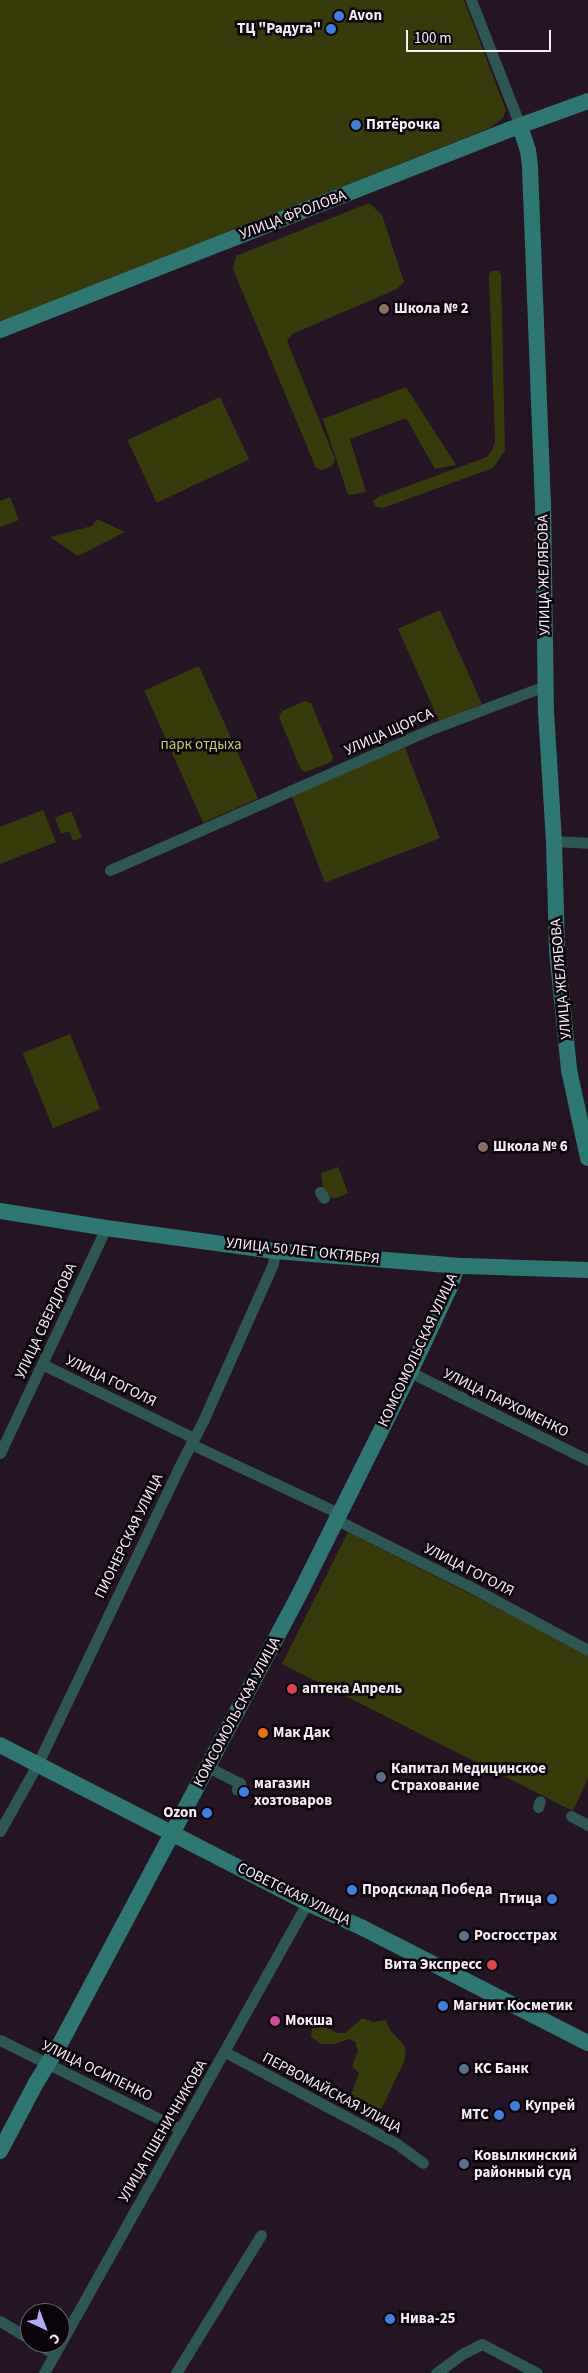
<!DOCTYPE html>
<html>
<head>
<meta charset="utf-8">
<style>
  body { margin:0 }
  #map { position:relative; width:588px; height:2373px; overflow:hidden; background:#251524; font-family:"Source Sans 3",sans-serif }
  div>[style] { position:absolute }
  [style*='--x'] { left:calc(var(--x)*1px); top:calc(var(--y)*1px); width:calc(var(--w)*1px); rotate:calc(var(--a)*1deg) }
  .green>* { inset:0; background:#363b09; transform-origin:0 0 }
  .street>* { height:11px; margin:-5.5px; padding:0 5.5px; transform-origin:5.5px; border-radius:5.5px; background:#2c5753 }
  .secondary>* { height:16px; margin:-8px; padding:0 8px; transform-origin:8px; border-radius:8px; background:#2e7873 }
  .dots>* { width:14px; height:14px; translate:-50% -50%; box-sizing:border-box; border:2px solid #0a040a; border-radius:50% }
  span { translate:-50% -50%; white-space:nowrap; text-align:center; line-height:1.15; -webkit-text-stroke:5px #0a040a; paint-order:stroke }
  .poi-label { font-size:15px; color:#f9edf8; font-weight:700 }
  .left { translate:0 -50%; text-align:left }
  .right { translate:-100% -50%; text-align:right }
  .street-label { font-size:15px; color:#f9edf8 }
  .park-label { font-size:15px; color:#c4d061 }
  .north { position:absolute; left:20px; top:2303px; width:50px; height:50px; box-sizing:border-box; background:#0a040a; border:1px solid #6a6169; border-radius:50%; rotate:137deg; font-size:14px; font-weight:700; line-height:20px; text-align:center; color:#f9edf8 }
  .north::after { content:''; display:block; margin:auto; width:18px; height:22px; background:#b4acf9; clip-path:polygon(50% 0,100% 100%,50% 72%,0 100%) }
  .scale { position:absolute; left:406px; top:30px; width:145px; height:22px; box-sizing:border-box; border:2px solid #f9edf8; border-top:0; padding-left:6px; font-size:15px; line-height:18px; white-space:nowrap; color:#f9edf8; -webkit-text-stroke:4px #0a040a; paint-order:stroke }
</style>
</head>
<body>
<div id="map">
  <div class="green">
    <i style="clip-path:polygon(0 0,464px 0,506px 110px,503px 118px,490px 128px,0 322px)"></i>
    <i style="clip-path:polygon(369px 203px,382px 215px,404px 282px,397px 289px,292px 334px,287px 341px,335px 459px,332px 466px,322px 470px,316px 468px,233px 269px,236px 256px)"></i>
    <i style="clip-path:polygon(491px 271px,498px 271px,501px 274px,505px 450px,493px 468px,383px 508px,376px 507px,373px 501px,378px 497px,487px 457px,493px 448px,495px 441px,489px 275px)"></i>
    <i style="clip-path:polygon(406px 387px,456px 465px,435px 469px,406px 418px,350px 439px,366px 492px,348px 495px,323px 419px)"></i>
    <i style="left:220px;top:397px;width:69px;height:102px;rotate:65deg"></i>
    <i style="clip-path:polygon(10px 497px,19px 520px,0 527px,0 501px)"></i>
    <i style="clip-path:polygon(97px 519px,125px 532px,78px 556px,50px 537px,92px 526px)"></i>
    <i style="left:440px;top:610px;width:103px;height:46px;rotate:66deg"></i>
    <i style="left:199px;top:666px;width:145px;height:60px;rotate:66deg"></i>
    <i style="clip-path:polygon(305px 701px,311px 703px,333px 757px,331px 762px,306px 772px,301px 770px,279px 717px,282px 711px)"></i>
    <i style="left:404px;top:745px;width:100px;height:123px;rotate:69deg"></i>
    <i style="clip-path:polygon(43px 810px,56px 842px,0 864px,0 827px)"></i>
    <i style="clip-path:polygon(71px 811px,82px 838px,73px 841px,69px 831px,61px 834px,55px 818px)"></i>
    <i style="left:70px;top:1034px;width:81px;height:51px;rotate:68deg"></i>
    <i style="clip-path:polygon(338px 1167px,348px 1193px,337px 1198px,324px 1197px,321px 1173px)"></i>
    <i style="clip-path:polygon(348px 1532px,588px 1653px,588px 1778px,573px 1811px,282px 1664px)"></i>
    <i style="clip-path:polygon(362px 2018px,373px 2022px,386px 2020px,390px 2030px,403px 2044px,406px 2051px,404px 2062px,379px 2114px,372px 2118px,348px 2103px,359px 2073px,352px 2066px,358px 2051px,355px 2042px,349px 2039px,335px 2044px,321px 2044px,311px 2037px,312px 2028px,316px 2023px,338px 2033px,345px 2033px)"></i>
  </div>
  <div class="street">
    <i style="--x:471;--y:0;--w:135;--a:68.7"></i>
    <i style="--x:554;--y:841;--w:34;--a:3"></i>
    <i style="--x:110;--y:870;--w:354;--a:-23.7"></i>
    <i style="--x:434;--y:728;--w:121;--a:-20.8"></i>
    <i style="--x:320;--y:1192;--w:7;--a:56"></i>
    <i style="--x:42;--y:1364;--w:169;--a:26"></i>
    <i style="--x:410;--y:1372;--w:199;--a:26.3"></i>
    <i style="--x:191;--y:1444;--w:162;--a:25.1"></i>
    <i style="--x:0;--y:1453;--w:249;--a:-64.8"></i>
    <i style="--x:335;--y:1519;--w:150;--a:26.6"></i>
    <i style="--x:469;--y:1586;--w:135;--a:28.3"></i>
    <i style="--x:208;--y:1767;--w:36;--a:27"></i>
    <i style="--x:240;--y:1783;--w:7;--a:117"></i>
    <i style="--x:237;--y:1789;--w:2;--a:27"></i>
    <i style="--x:538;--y:1807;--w:6;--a:-72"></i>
    <i style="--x:571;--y:1816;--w:19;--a:28"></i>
    <i style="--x:0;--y:1831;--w:78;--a:-60.8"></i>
    <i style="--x:38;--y:1763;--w:326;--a:-64.5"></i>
    <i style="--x:178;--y:1469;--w:54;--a:-62.5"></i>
    <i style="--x:203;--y:1421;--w:172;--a:-66"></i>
    <i style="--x:273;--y:1264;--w:13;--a:-81"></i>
    <i style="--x:0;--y:2040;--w:201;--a:26.3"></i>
    <i style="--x:225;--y:2052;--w:195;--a:28.1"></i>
    <i style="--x:397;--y:2144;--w:32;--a:36"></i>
    <i style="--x:0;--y:2321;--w:35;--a:31"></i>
    <i style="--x:36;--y:2343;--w:21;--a:31"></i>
    <i style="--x:44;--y:2373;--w:539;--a:-60.77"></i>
    <i style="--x:176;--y:2373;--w:162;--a:-58.4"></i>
    <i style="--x:436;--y:2373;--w:34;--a:-36"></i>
    <i style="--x:464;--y:2353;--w:20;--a:-27"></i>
    <i style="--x:482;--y:2344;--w:62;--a:27.8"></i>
  </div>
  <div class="secondary">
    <i style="--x:520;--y:126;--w:25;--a:72"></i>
    <i style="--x:528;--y:150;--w:17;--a:83"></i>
    <i style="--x:530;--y:167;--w:333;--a:87.8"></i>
    <i style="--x:543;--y:500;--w:211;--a:89.2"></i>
    <i style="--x:546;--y:711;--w:130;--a:86.5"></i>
    <i style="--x:554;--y:841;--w:110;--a:88.4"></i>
    <i style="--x:557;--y:951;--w:120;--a:84.2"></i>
    <i style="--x:569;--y:1070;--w:90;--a:77.8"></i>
    <i style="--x:0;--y:330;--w:549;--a:-21.47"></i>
    <i style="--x:511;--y:129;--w:82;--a:-20"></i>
    <i style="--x:0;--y:1211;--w:107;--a:9.1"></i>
    <i style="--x:106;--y:1228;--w:171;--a:7.8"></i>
    <i style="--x:275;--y:1251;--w:189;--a:4.6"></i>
    <i style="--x:463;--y:1266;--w:125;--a:1.8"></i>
    <i style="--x:0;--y:1745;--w:345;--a:27.2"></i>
    <i style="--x:307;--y:1903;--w:59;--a:24"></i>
    <i style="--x:361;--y:1927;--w:255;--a:27.1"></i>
    <i style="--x:0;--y:2151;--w:77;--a:-62.1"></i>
    <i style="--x:36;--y:2083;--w:46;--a:-58.4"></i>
    <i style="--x:60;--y:2044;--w:511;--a:-61.98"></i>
    <i style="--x:300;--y:1593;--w:247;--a:-63.5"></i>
    <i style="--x:410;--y:1372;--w:94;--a:-64.8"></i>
    <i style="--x:450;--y:1287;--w:22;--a:-72"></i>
  </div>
  <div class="dots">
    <i style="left:339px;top:16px;background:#3f7fe0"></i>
    <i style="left:331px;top:29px;background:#3f7fe0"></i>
    <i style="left:356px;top:125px;background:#3f7fe0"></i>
    <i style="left:384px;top:309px;background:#8d6e63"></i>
    <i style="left:483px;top:1147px;background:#8d6e63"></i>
    <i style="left:292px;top:1689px;background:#e0444e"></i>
    <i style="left:263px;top:1733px;background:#e8710a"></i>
    <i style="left:381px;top:1777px;background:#5c6f8a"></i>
    <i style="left:244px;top:1792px;background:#3f7fe0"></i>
    <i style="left:207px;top:1813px;background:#3f7fe0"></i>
    <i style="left:352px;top:1890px;background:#3f7fe0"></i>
    <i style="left:552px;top:1899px;background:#3f7fe0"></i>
    <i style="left:464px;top:1936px;background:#5c6f8a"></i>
    <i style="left:492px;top:1965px;background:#e0444e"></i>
    <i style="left:443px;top:2006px;background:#3f7fe0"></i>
    <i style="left:275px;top:2021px;background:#d1479c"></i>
    <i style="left:464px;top:2069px;background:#5c6f8a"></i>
    <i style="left:515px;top:2106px;background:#3f7fe0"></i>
    <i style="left:499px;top:2115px;background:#3f7fe0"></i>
    <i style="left:464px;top:2164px;background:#5c6f8a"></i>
    <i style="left:390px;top:2319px;background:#3f7fe0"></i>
  </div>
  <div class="poi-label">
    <span class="left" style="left:349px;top:16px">Avon</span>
    <span class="right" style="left:321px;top:29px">ТЦ "Радуга"</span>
    <span class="left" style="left:366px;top:125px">Пятёрочка</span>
    <span class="left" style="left:394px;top:309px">Школа № 2</span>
    <span class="left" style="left:493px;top:1147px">Школа № 6</span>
    <span class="left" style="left:302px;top:1689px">аптека Апрель</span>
    <span class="left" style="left:273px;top:1733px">Мак Дак</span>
    <span class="left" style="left:391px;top:1777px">Капитал Медицинское<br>Страхование</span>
    <span class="left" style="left:254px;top:1792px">магазин<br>хозтоваров</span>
    <span class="right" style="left:197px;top:1813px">Ozon</span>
    <span class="left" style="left:362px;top:1890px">Продсклад Победа</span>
    <span class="right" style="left:542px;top:1899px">Птица</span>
    <span class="left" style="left:474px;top:1936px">Росгосстрах</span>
    <span class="right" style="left:482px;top:1965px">Вита Экспресс</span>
    <span class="left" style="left:453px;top:2006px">Магнит Косметик</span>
    <span class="left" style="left:285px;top:2021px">Мокша</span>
    <span class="left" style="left:474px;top:2069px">КС Банк</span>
    <span class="left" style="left:525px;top:2106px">Купрей</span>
    <span class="right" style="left:489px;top:2115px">МТС</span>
    <span class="left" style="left:474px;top:2164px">Ковылкинский<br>районный суд</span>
    <span class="left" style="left:400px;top:2319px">Нива-25</span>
  </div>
  <div class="street-label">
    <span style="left:293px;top:215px;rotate:-21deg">УЛИЦА ФРОЛОВА</span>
    <span style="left:544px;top:575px;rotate:-91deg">УЛИЦА ЖЕЛЯБОВА</span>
    <span style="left:389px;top:732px;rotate:-24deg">УЛИЦА ЩОРСА</span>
    <span style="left:561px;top:979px;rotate:-95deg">УЛИЦА ЖЕЛЯБОВА</span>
    <span style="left:303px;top:1251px;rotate:6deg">УЛИЦА 50 ЛЕТ ОКТЯБРЯ</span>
    <span style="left:46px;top:1321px;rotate:-65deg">УЛИЦА СВЕРДЛОВА</span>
    <span style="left:418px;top:1350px;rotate:-65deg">КОМСОМОЛЬСКАЯ УЛИЦА</span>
    <span style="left:111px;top:1381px;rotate:26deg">УЛИЦА ГОГОЛЯ</span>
    <span style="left:506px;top:1403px;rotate:26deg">УЛИЦА ПАРХОМЕНКО</span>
    <span style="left:129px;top:1536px;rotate:-64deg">ПИОНЕРСКАЯ УЛИЦА</span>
    <span style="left:469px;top:1570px;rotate:27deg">УЛИЦА ГОГОЛЯ</span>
    <span style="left:237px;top:1712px;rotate:-62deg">КОМСОМОЛЬСКАЯ УЛИЦА</span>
    <span style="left:294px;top:1894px;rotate:26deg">СОВЕТСКАЯ УЛИЦА</span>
    <span style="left:97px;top:2071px;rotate:26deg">УЛИЦА ОСИПЕНКО</span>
    <span style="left:332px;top:2093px;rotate:28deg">ПЕРВОМАЙСКАЯ УЛИЦА</span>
    <span style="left:163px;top:2131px;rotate:-60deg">УЛИЦА ПШЕНИЧНИКОВА</span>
  </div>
  <div class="park-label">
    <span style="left:201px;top:745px">парк отдыха</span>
  </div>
  <div class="north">С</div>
  <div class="scale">100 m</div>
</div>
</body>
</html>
